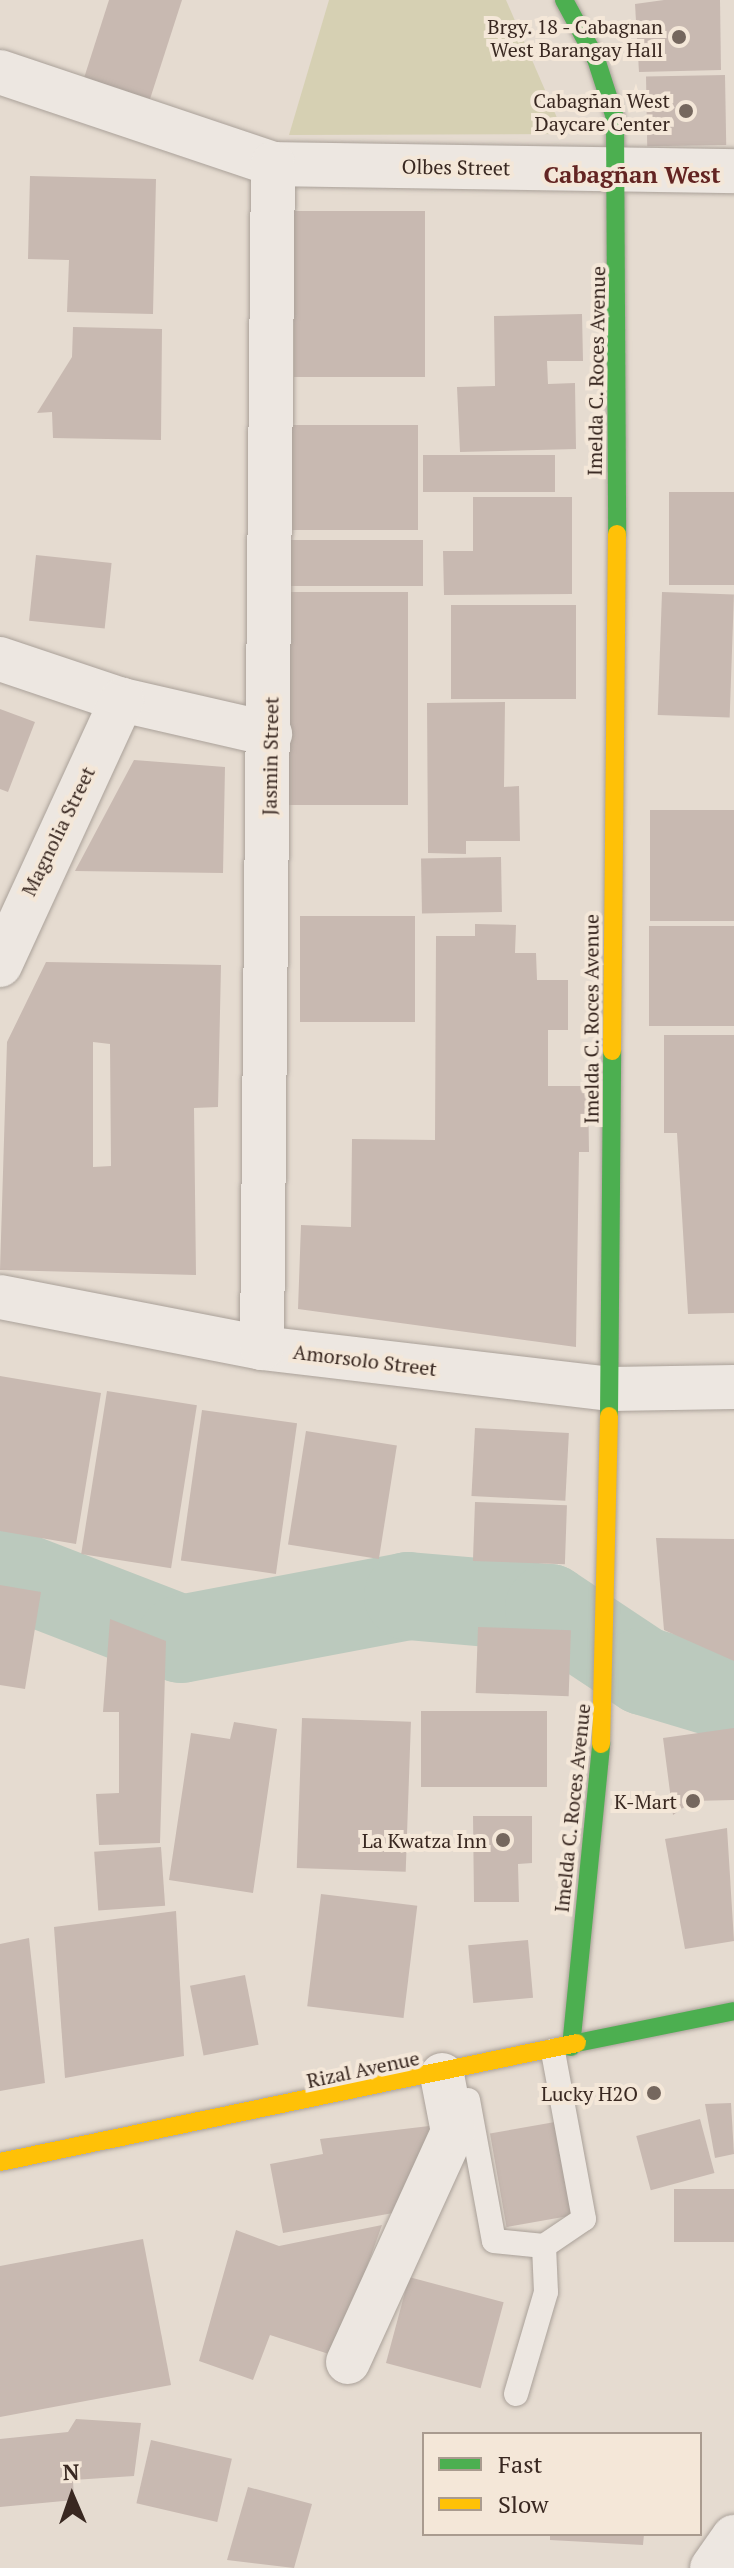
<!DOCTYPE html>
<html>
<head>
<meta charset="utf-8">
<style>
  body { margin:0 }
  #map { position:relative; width:734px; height:2568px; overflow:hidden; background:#e5dbd0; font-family:"PT Serif",serif }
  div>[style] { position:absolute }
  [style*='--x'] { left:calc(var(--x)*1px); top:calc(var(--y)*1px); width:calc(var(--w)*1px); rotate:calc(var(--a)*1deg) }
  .green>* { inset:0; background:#d6d0b3 }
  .river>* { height:88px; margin:-44px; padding:0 44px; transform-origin:44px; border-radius:44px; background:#bbc9bd }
  .building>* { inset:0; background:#c8b9b1; transform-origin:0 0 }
  .roads { filter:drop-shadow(0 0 2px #aaa199) drop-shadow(0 0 2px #aaa199) }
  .lane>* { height:24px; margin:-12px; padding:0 12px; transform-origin:12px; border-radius:12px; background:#ede7e1 }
  .street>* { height:44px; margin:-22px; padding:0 22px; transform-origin:22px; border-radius:22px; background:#ede7e1 }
  .fast>* { height:18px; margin:-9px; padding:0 9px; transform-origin:9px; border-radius:9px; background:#4caf50 }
  .slow>* { height:18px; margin:-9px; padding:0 9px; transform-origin:9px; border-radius:9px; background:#ffc107 }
  .dots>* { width:22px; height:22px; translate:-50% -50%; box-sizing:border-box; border:4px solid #f4e7d8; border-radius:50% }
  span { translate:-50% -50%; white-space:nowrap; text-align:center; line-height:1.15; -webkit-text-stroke:8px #f4e7d8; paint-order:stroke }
  .poi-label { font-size:20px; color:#392821 }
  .right { translate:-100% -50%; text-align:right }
  .street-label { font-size:20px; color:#392821 }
  .quarter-label { font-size:24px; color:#632422; font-weight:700 }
  .legend { position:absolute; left:422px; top:2432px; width:280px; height:104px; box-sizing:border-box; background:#f4e7d8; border:2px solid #a99b8f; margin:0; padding:10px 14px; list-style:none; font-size:24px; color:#392821 }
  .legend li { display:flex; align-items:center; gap:16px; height:40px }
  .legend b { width:40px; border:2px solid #a99b8f }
  .north { position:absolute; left:32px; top:2456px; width:80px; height:80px; -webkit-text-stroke:6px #f4e7d8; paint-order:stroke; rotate:358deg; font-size:22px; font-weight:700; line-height:32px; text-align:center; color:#392821 }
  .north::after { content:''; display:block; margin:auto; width:28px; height:36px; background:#392821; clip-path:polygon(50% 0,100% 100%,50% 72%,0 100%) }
</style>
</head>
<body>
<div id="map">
  <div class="green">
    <i style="clip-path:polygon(329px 0,506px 0,564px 134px,289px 135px)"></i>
  </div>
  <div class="river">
    <i style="--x:0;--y:1569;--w:194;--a:21.1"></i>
    <i style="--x:181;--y:1639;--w:231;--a:-10.7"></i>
    <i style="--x:408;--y:1596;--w:142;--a:4.9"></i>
    <i style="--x:549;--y:1608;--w:114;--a:33.6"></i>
    <i style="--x:644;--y:1671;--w:94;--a:16.7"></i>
  </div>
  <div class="building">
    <i style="clip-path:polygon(109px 0,182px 0,150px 99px,84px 78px)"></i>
    <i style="clip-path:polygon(664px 0,720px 0,721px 70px,639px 72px,635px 4px)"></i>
    <i style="left:725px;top:75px;width:70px;height:79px;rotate:89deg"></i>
    <i style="clip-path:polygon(30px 176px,156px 179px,153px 314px,67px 312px,69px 260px,28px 259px)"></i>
    <i style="left:294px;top:211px;width:131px;height:166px"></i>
    <i style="clip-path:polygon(582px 314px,583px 361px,547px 361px,548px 384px,575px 383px,576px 449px,460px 452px,457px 387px,495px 386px,494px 316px)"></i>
    <i style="clip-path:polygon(73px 327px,162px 329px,161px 440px,53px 438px,52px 412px,37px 413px,72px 357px)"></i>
    <i style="left:279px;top:425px;width:139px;height:105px"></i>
    <i style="left:423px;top:455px;width:132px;height:37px"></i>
    <i style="left:669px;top:492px;width:65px;height:93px"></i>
    <i style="clip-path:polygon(473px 497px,572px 497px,572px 594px,444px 595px,443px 551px,473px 551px)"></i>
    <i style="left:280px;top:540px;width:143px;height:46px"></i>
    <i style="left:36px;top:555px;width:76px;height:66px;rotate:6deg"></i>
    <i style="left:408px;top:592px;width:213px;height:132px;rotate:90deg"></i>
    <i style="left:662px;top:592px;width:72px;height:123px;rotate:2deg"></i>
    <i style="left:451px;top:605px;width:125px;height:94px"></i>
    <i style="clip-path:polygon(505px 702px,504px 787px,519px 786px,520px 841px,466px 841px,466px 854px,428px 853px,427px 703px)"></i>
    <i style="clip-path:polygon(0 709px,35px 722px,8px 792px,0 789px)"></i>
    <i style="clip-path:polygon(134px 760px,225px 767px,223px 873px,75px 871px)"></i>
    <i style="left:650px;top:810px;width:84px;height:111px"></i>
    <i style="left:501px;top:857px;width:55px;height:80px;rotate:89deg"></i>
    <i style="left:300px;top:916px;width:115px;height:106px"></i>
    <i style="clip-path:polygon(475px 924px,516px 925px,515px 953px,536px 953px,537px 980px,568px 980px,568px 1030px,548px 1030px,548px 1086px,588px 1086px,589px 1152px,579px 1152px,576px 1347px,298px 1309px,301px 1225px,351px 1227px,352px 1139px,435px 1140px,436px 936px,475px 936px)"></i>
    <i style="left:649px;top:926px;width:85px;height:100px"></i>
    <i style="clip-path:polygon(evenodd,46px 962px,221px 965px,218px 1107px,194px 1108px,196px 1275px,0 1270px,7px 1042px,46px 962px,93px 1042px,110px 1044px,111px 1166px,93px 1167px,93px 1042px)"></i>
    <i style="clip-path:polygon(664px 1035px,734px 1035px,734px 1313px,688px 1314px,677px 1133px,664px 1133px)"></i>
    <i style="clip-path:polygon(0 1376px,101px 1393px,76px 1544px,0 1531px)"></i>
    <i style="left:107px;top:1391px;width:91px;height:165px;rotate:9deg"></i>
    <i style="left:202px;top:1410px;width:96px;height:152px;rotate:8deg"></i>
    <i style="left:475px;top:1428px;width:94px;height:68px;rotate:3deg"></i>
    <i style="left:306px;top:1431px;width:92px;height:115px;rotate:9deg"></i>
    <i style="left:475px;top:1502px;width:92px;height:59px;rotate:2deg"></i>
    <i style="clip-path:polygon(656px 1538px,734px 1539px,734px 1661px,664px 1630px)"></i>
    <i style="clip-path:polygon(0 1585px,41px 1592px,25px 1689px,0 1685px)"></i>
    <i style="clip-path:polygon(110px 1619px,166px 1641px,160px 1843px,99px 1845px,96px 1794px,119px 1793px,119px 1712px,103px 1712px)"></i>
    <i style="left:478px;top:1627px;width:93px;height:66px;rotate:2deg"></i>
    <i style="left:547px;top:1711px;width:76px;height:126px;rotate:90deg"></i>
    <i style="left:302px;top:1718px;width:109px;height:150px;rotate:2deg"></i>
    <i style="clip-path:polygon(234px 1722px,277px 1729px,253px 1893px,169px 1880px,191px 1733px,230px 1739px)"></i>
    <i style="clip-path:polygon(734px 1728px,734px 1800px,693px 1801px,673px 1815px,663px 1738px)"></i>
    <i style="clip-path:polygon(473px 1816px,532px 1816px,532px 1863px,518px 1864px,519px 1902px,474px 1902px)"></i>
    <i style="clip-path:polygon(727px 1828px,734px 1941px,685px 1949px,665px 1839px)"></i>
    <i style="left:161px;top:1847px;width:59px;height:67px;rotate:86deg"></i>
    <i style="left:321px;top:1894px;width:97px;height:113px;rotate:7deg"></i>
    <i style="clip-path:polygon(176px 1911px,184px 2056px,65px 2078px,54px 1927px)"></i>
    <i style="clip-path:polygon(29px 1938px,45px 2083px,0 2091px,0 1944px)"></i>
    <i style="left:528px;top:1940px;width:58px;height:60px;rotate:85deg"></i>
    <i style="left:245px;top:1975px;width:71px;height:56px;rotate:79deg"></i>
    <i style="clip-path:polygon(731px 2103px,734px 2154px,715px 2158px,705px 2104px)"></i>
    <i style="left:700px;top:2119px;width:56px;height:66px;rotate:75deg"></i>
    <i style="left:555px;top:2122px;width:95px;height:66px;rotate:80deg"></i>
    <i style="clip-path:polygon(446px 2124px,415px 2209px,283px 2233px,270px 2164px,323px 2154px,320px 2139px)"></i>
    <i style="left:734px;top:2189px;width:53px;height:60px;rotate:90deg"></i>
    <i style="clip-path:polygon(382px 2225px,335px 2356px,270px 2335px,253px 2380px,199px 2361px,236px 2230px,279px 2246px)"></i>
    <i style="clip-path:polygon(143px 2239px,171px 2385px,0 2417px,0 2266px)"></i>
    <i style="left:409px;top:2277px;width:98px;height:89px;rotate:15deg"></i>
    <i style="clip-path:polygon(76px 2419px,141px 2423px,134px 2476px,73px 2480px,74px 2500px,0 2507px,0 2439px,68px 2432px)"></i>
    <i style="left:151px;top:2440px;width:83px;height:65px;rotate:13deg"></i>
    <i style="clip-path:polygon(248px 2487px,312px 2504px,294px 2568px,227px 2560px)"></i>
    <i style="clip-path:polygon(550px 2534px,644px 2534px,643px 2545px,550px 2540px)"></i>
  </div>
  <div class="roads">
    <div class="lane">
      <i style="--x:468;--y:2100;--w:143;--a:79.6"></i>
      <i style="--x:494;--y:2241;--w:50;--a:5.7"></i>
      <i style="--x:544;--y:2246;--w:48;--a:-34"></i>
      <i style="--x:584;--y:2219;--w:171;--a:-100.5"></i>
      <i style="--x:516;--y:2394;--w:106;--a:-73.6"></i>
      <i style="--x:546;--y:2292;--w:46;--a:-92.5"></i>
    </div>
    <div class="street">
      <i style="--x:0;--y:72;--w:288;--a:18.6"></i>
      <i style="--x:273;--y:164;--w:461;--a:0.9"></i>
      <i style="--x:0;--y:659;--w:129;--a:18.6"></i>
      <i style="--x:122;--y:700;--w:152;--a:12.9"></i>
      <i style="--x:0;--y:965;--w:292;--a:-65.3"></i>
      <i style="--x:0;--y:1297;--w:267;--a:11"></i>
      <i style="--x:262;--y:1348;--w:350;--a:6.7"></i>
      <i style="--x:610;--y:1389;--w:124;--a:-0.9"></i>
      <i style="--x:262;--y:1348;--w:1184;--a:-89.47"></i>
      <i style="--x:348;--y:2362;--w:253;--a:-65.5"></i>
      <i style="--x:453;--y:2132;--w:58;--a:-100.9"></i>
      <i style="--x:712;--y:2568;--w:38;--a:-55"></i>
    </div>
    <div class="fast">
      <i style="--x:564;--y:0;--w:67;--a:61.5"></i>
      <i style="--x:596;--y:59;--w:62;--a:72.1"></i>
      <i style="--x:615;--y:118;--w:416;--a:89.7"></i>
      <i style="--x:609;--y:1416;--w:365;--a:-89.5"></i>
      <i style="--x:577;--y:2043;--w:160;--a:-11.5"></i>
      <i style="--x:571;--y:2047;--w:304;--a:-84.3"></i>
    </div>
    <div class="slow">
      <i style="--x:612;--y:1051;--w:517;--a:-89.45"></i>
      <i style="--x:601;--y:1744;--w:328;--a:-88.6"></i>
      <i style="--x:0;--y:2162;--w:589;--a:-11.65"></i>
    </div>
  </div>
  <div class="dots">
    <i style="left:679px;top:37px;background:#75675e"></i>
    <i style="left:686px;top:111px;background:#75675e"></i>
    <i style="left:693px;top:1801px;background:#75675e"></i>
    <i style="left:503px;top:1840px;background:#75675e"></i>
    <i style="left:654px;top:2093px;background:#75675e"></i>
  </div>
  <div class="poi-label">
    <span class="right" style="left:663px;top:38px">Brgy. 18 - Cabagnan<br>West Barangay Hall</span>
    <span class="right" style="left:670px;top:112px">Cabagñan West<br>Daycare Center</span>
    <span class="right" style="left:677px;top:1801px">K-Mart</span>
    <span class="right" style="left:487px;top:1840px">La Kwatza Inn</span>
    <span class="right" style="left:638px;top:2093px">Lucky H2O</span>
  </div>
  <div class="street-label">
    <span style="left:456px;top:167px;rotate:1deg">Olbes Street</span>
    <span style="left:596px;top:371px;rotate:-89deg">Imelda C. Roces Avenue</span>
    <span style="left:270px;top:756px;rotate:-89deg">Jasmin Street</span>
    <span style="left:58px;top:831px;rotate:-64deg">Magnolia Street</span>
    <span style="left:591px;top:1019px;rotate:-90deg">Imelda C. Roces Avenue</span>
    <span style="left:365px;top:1360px;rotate:7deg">Amorsolo Street</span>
    <span style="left:572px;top:1808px;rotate:-84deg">Imelda C. Roces Avenue</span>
    <span style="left:363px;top:2069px;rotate:-12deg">Rizal Avenue</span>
  </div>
  <div class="quarter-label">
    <span style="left:632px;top:175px">Cabagñan West</span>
  </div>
  <ul class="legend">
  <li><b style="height:10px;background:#4caf50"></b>Fast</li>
  <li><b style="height:10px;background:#ffc107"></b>Slow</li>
  </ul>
  <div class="north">N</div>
</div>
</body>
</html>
